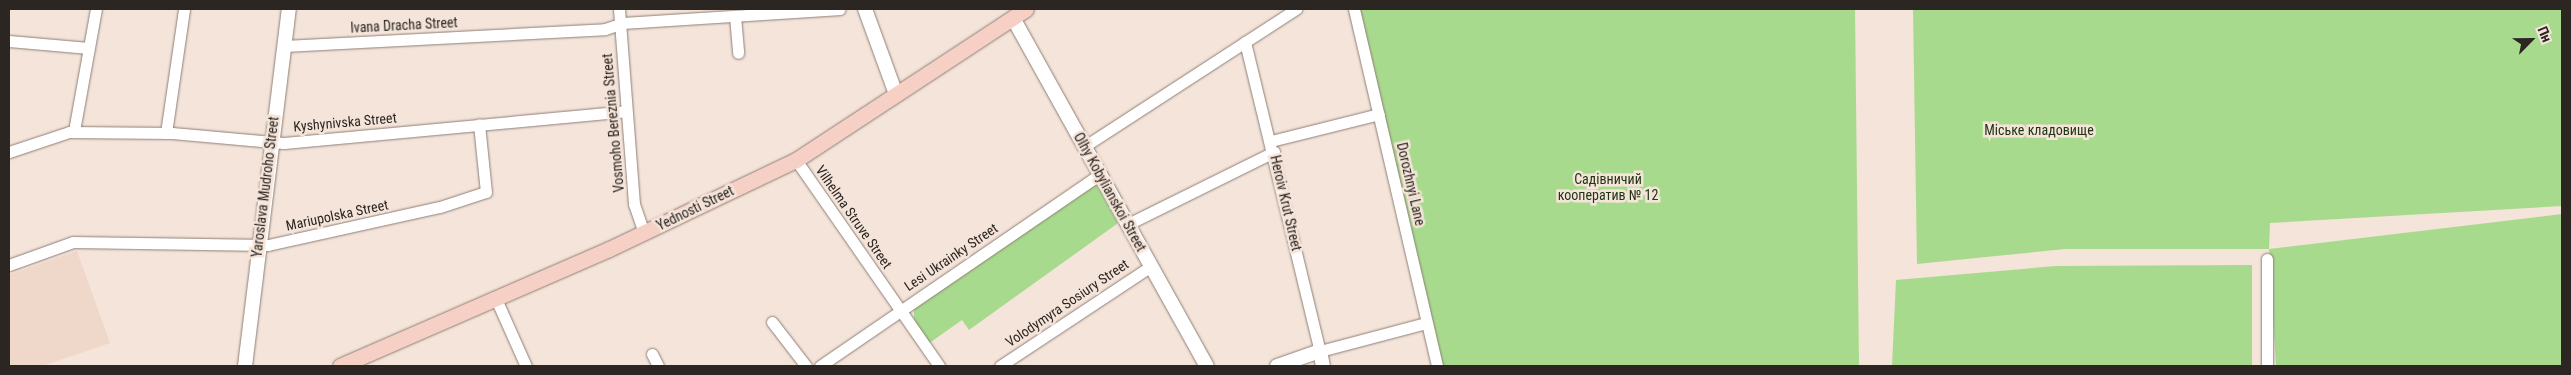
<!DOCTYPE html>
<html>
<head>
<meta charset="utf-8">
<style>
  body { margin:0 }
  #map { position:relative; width:2571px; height:375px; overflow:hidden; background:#f4e4d9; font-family:"Roboto Condensed",sans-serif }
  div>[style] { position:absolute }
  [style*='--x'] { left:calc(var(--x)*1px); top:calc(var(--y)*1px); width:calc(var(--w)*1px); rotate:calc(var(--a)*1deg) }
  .built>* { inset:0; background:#efd7c9 }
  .green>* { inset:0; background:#a8da8d }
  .roads { filter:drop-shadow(0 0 1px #8e7f76) drop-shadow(0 0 1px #8e7f76) }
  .minor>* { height:11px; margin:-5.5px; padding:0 5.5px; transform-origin:5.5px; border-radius:5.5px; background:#fff }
  .tertiary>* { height:14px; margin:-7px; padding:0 7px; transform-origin:7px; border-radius:7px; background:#fff }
  .secondary>* { height:15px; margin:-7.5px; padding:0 7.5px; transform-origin:7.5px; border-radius:7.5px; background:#f6d0c5 }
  span { translate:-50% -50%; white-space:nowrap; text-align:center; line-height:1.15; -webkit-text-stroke:5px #f4e4d9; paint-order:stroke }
  .street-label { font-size:14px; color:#2c2622 }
  .park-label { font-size:14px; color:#203613 }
  .frame { position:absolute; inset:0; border:10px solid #2c2622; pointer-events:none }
  .north { position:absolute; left:2506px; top:15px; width:50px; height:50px; -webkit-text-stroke:4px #f4e4d9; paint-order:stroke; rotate:67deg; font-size:14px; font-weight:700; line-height:20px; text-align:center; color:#2c2622 }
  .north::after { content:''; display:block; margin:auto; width:18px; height:22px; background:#2c2622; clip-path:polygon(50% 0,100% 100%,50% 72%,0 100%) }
</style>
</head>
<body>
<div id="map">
  <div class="built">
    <i style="clip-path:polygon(77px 251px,110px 343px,42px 366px,9px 366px,9px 275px)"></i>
  </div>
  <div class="green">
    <i style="clip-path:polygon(1358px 9px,1855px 9px,1859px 366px,1440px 366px)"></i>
    <i style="clip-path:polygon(1913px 9px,2562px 9px,2562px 206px,2270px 223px,2269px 249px,2562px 214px,2562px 366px,2276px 366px,2269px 249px,2065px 249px,1917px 264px)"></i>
    <i style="clip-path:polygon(1096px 179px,1121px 221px,969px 330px,962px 320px,928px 344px,914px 320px,914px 307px)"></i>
    <i style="clip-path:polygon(2252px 265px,2252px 366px,1892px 366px,1896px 280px,2056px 266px)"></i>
  </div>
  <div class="roads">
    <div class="minor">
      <i style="--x:619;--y:9;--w:196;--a:85.6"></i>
      <i style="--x:634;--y:204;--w:31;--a:71"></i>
      <i style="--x:1354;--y:9;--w:367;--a:76.9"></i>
      <i style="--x:735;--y:16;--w:37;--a:85"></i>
      <i style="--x:9;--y:41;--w:80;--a:5"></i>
      <i style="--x:1245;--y:42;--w:318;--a:76.4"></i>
      <i style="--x:1320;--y:351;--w:110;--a:-14.8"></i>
      <i style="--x:284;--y:46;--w:321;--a:-3"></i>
      <i style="--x:605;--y:29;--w:20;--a:-18"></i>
      <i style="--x:624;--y:23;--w:216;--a:-3.7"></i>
      <i style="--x:74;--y:131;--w:124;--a:-79.8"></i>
      <i style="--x:166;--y:133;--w:125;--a:-81.7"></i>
      <i style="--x:1271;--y:141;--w:111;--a:-14"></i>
      <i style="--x:1085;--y:146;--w:252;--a:-33"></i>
      <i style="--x:9;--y:152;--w:63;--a:-18.4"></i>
      <i style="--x:69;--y:132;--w:103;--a:0.6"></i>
      <i style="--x:172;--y:133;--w:112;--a:5.1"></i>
      <i style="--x:284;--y:143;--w:343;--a:-5.3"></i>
      <i style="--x:796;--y:160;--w:251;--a:55.2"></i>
      <i style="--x:1128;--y:224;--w:163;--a:-26.3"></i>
      <i style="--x:2267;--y:259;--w:107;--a:90"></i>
      <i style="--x:9;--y:265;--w:68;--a:-19.8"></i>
      <i style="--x:73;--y:242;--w:195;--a:0.9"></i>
      <i style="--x:268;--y:245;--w:176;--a:-12.5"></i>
      <i style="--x:440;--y:207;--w:48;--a:-18.1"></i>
      <i style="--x:486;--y:192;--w:68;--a:-95.9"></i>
      <i style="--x:496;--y:299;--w:73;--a:65.9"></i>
      <i style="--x:772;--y:322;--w:56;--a:52.3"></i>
      <i style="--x:652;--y:354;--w:13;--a:63"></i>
      <i style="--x:820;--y:366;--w:340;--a:-34.4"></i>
      <i style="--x:1000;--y:366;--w:181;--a:-33.5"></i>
    </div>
    <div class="tertiary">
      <i style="--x:865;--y:9;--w:90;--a:70"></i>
      <i style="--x:1013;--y:18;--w:398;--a:60.9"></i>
      <i style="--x:245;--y:366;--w:360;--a:-83"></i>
      <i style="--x:1277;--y:366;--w:46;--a:-19.2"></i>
      <i style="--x:1320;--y:351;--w:15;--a:79"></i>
    </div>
    <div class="secondary">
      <i style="--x:340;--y:366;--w:293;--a:-23.5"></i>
      <i style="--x:609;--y:249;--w:207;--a:-25.5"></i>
      <i style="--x:796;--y:160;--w:275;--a:-33.3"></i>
    </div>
  </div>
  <div class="street-label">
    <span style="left:404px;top:25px;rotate:-3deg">Ivana Dracha Street</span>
    <span style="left:345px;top:122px;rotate:-5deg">Kyshynivska Street</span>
    <span style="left:613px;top:123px;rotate:-95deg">Vosmoho Bereznia Street</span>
    <span style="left:1411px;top:184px;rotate:77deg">Dorozhnyi Lane</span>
    <span style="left:265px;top:187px;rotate:-83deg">Yaroslava Mudroho Street</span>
    <span style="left:1110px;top:192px;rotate:61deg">Olhy Kobylianskoi Street</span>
    <span style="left:1286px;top:203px;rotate:77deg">Heroiv Krut Street</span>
    <span style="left:695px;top:208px;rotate:-26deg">Yednosti Street</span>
    <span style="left:337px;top:215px;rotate:-12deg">Mariupolska Street</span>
    <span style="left:854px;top:217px;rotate:55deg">Vilhelma Struve Street</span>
    <span style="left:951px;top:257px;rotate:-34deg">Lesi Ukrainky Street</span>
    <span style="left:1067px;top:303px;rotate:-34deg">Volodymyra Sosiury Street</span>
  </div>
  <div class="park-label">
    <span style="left:2039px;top:130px">Міське кладовище</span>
    <span style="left:1608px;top:187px">Садівничий<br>кооператив № 12</span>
  </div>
  <div class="frame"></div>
  <div class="north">Пн</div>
</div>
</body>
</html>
